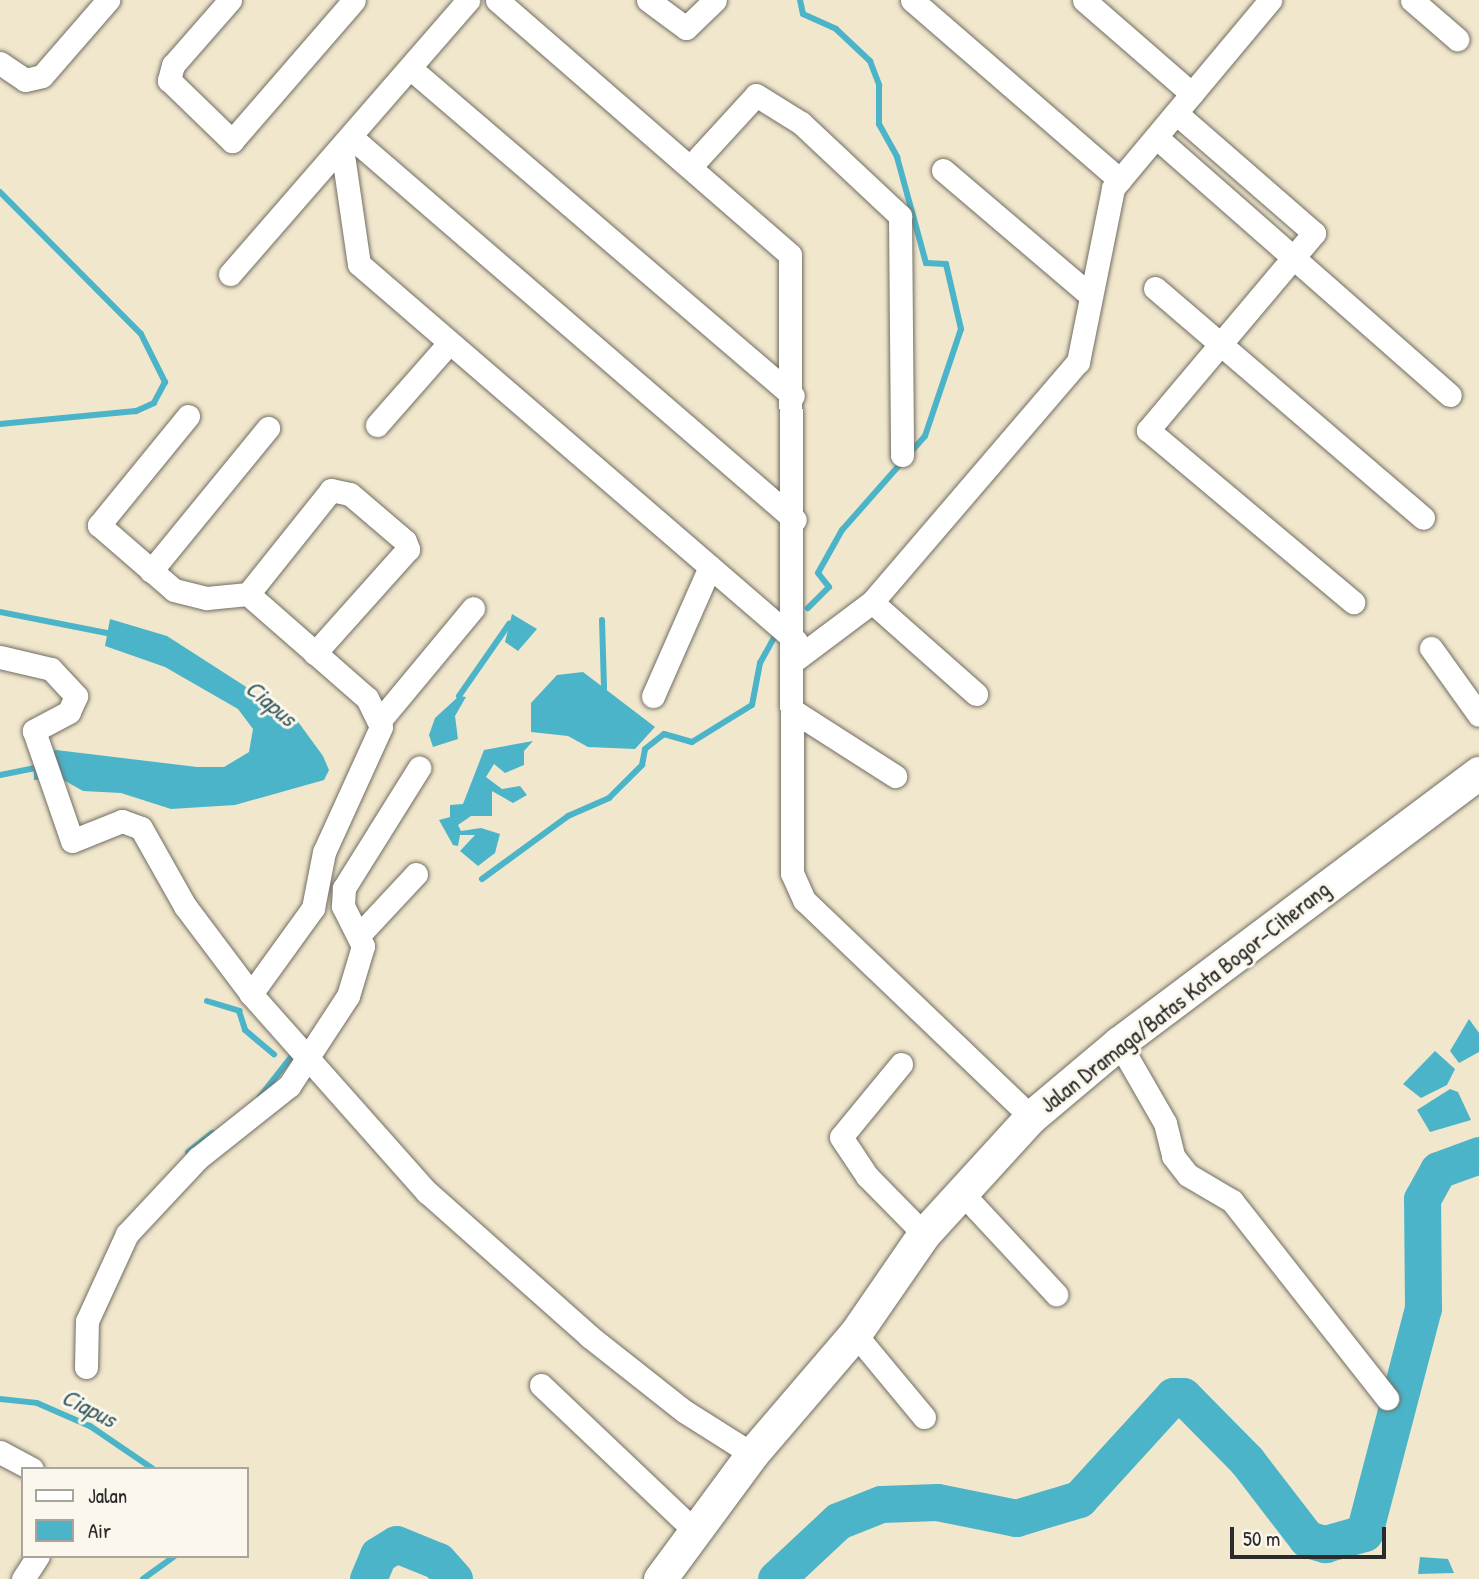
<!DOCTYPE html>
<html>
<head>
<meta charset="utf-8">
<style>
  body { margin:0 }
  #map { position:relative; width:1479px; height:1579px; overflow:hidden; background:#f1e7cc; font-family:"Patrick Hand",sans-serif }
  div>[style] { position:absolute }
  [style*='--x'] { left:calc(var(--x)*1px); top:calc(var(--y)*1px); width:calc(var(--w)*1px); rotate:calc(var(--a)*1deg) }
  .water>* { inset:0; background:#4bb4c9 }
  .stream>* { height:6px; margin:-3px; padding:0 3px; transform-origin:3px; border-radius:3px; background:#4bb4c9 }
  .river>* { height:37px; margin:-18.5px; padding:0 18.5px; transform-origin:18.5px; border-radius:18.5px; background:#4bb4c9 }
  .roads { filter:drop-shadow(0 0 2px #706d63) drop-shadow(0 0 2px #706d63) }
  .street>* { height:23px; margin:-11.5px; padding:0 11.5px; transform-origin:11.5px; border-radius:11.5px; background:#fff }
  .secondary>* { height:33px; margin:-16.5px; padding:0 16.5px; transform-origin:16.5px; border-radius:16.5px; background:#fff }
  span { translate:-50% -50%; white-space:nowrap; text-align:center; line-height:1.15; -webkit-text-stroke:6px #fbf7ec; paint-order:stroke }
  .street-label { font-size:23px; color:#2b2b2b }
  .water-label { font-size:24px; color:#365b62; font-style:italic }
  .legend { position:absolute; left:21px; top:1467px; width:228px; height:91px; box-sizing:border-box; background:#fbf7ec; border:2px solid #a8a59f; margin:0; padding:9px 12px; list-style:none; font-size:21px; color:#2b2b2b }
  .legend li { display:flex; align-items:center; gap:14px; height:35px }
  .legend b { width:35px; border:2px solid #a8a59f }
  .scale { position:absolute; left:1230px; top:1527px; width:156px; height:32px; box-sizing:border-box; border:4px solid #2b2b2b; border-top:0; padding-left:9px; font-size:21px; line-height:24px; white-space:nowrap; color:#2b2b2b; -webkit-text-stroke:5px #fbf7ec; paint-order:stroke }
</style>
</head>
<body>
<div id="map">
  <div class="water">
    <i style="clip-path:polygon(512px 614px,537px 629px,518px 651px,505px 642px)"></i>
    <i style="clip-path:polygon(110px 619px,167px 636px,296px 719px,323px 756px,329px 770px,324px 780px,235px 805px,171px 809px,121px 793px,83px 791px,60px 778px,34px 780px,34px 755px,56px 750px,197px 767px,224px 767px,249px 752px,253px 729px,238px 709px,165px 667px,105px 646px)"></i>
    <i style="clip-path:polygon(583px 672px,655px 727px,635px 749px,588px 747px,568px 736px,531px 732px,531px 703px,557px 675px)"></i>
    <i style="clip-path:polygon(459px 696px,466px 697px,455px 716px,458px 739px,433px 747px,429px 735px,435px 718px)"></i>
    <i style="clip-path:polygon(533px 741px,524px 751px,524px 765px,505px 773px,494px 764px,486px 777px,502px 789px,520px 786px,527px 795px,513px 803px,492px 791px,492px 816px,471px 816px,458px 825px,461px 831px,481px 828px,500px 834px,495px 853px,478px 866px,460px 851px,475px 835px,460px 835px,458px 846px,453px 845px,439px 820px,450px 817px,450px 805px,463px 804px,484px 750px)"></i>
    <i style="clip-path:polygon(1469px 1019px,1479px 1033px,1479px 1052px,1459px 1063px,1450px 1051px)"></i>
    <i style="clip-path:polygon(1435px 1051px,1455px 1069px,1447px 1085px,1421px 1098px,1403px 1084px)"></i>
    <i style="clip-path:polygon(1450px 1089px,1458px 1092px,1471px 1120px,1430px 1132px,1417px 1110px)"></i>
    <i style="clip-path:polygon(1420px 1557px,1448px 1559px,1454px 1573px,1418px 1574px)"></i>
  </div>
  <div class="stream">
    <i style="--x:800;--y:0;--w:14;--a:78"></i>
    <i style="--x:803;--y:14;--w:36;--a:24"></i>
    <i style="--x:836;--y:29;--w:47;--a:43.3"></i>
    <i style="--x:870;--y:61;--w:26;--a:69"></i>
    <i style="--x:879;--y:85;--w:39;--a:90"></i>
    <i style="--x:879;--y:124;--w:38;--a:61"></i>
    <i style="--x:897;--y:157;--w:110;--a:74.7"></i>
    <i style="--x:926;--y:263;--w:20;--a:3"></i>
    <i style="--x:946;--y:264;--w:67;--a:77"></i>
    <i style="--x:961;--y:329;--w:113;--a:108.6"></i>
    <i style="--x:925;--y:436;--w:125;--a:131.4"></i>
    <i style="--x:842;--y:530;--w:49;--a:119.2"></i>
    <i style="--x:818;--y:573;--w:18;--a:52"></i>
    <i style="--x:829;--y:587;--w:30;--a:135"></i>
    <i style="--x:0;--y:192;--w:200;--a:45.2"></i>
    <i style="--x:141;--y:334;--w:54;--a:63.4"></i>
    <i style="--x:165;--y:382;--w:24;--a:118"></i>
    <i style="--x:154;--y:403;--w:20;--a:156"></i>
    <i style="--x:136;--y:411;--w:137;--a:174.5"></i>
    <i style="--x:0;--y:612;--w:114;--a:11.1"></i>
    <i style="--x:602;--y:620;--w:68;--a:88.3"></i>
    <i style="--x:459;--y:696;--w:88;--a:-55.2"></i>
    <i style="--x:0;--y:775;--w:41;--a:-11.3"></i>
    <i style="--x:482;--y:879;--w:107;--a:-36.2"></i>
    <i style="--x:568;--y:816;--w:45;--a:-23.7"></i>
    <i style="--x:609;--y:798;--w:47;--a:-45"></i>
    <i style="--x:642;--y:765;--w:16;--a:-79"></i>
    <i style="--x:645;--y:749;--w:24;--a:-38"></i>
    <i style="--x:664;--y:734;--w:29;--a:16"></i>
    <i style="--x:692;--y:742;--w:70;--a:-31.7"></i>
    <i style="--x:752;--y:705;--w:43;--a:-79.2"></i>
    <i style="--x:760;--y:663;--w:31;--a:-61"></i>
    <i style="--x:207;--y:1001;--w:34;--a:17"></i>
    <i style="--x:239;--y:1011;--w:20;--a:72"></i>
    <i style="--x:245;--y:1030;--w:38;--a:40"></i>
    <i style="--x:259;--y:1098;--w:58;--a:-52"></i>
    <i style="--x:188;--y:1152;--w:31;--a:-38"></i>
    <i style="--x:0;--y:1399;--w:37;--a:6"></i>
    <i style="--x:37;--y:1403;--w:58;--a:23.5"></i>
    <i style="--x:90;--y:1426;--w:76;--a:34.3"></i>
    <i style="--x:143;--y:1579;--w:39;--a:-36"></i>
  </div>
  <div class="river">
    <i style="--x:368;--y:1579;--w:26;--a:-67"></i>
    <i style="--x:378;--y:1555;--w:21;--a:-31"></i>
    <i style="--x:396;--y:1544;--w:45;--a:22"></i>
    <i style="--x:438;--y:1561;--w:24;--a:48"></i>
    <i style="--x:776;--y:1579;--w:85;--a:-43.1"></i>
    <i style="--x:838;--y:1521;--w:46;--a:-21.6"></i>
    <i style="--x:881;--y:1504;--w:56;--a:-2"></i>
    <i style="--x:937;--y:1502;--w:81;--a:11.4"></i>
    <i style="--x:1016;--y:1518;--w:66;--a:-16.8"></i>
    <i style="--x:1079;--y:1499;--w:139;--a:-47.6"></i>
    <i style="--x:1173;--y:1396;--w:10;--a:0"></i>
    <i style="--x:1183;--y:1396;--w:91;--a:45.4"></i>
    <i style="--x:1247;--y:1461;--w:98;--a:52.4"></i>
    <i style="--x:1307;--y:1539;--w:19;--a:16"></i>
    <i style="--x:1325;--y:1544;--w:41;--a:-15.8"></i>
    <i style="--x:1364;--y:1533;--w:233;--a:-75.3"></i>
    <i style="--x:1423;--y:1308;--w:109;--a:-90.5"></i>
    <i style="--x:1422;--y:1199;--w:33;--a:-61"></i>
    <i style="--x:1438;--y:1170;--w:44;--a:-20.1"></i>
  </div>
  <div class="roads">
    <div class="street">
      <i style="--x:230;--y:0;--w:86;--a:131.2"></i>
      <i style="--x:173;--y:65;--w:16;--a:105"></i>
      <i style="--x:169;--y:80;--w:88;--a:44.1"></i>
      <i style="--x:232;--y:141;--w:186;--a:-49.1"></i>
      <i style="--x:497;--y:0;--w:388;--a:41"></i>
      <i style="--x:790;--y:255;--w:618;--a:89.81"></i>
      <i style="--x:792;--y:873;--w:30;--a:66"></i>
      <i style="--x:804;--y:900;--w:314;--a:43.7"></i>
      <i style="--x:648;--y:0;--w:47;--a:36.4"></i>
      <i style="--x:686;--y:28;--w:40;--a:-44"></i>
      <i style="--x:912;--y:0;--w:275;--a:40.9"></i>
      <i style="--x:1084;--y:0;--w:143;--a:41"></i>
      <i style="--x:1412;--y:0;--w:60;--a:40.9"></i>
      <i style="--x:0;--y:63;--w:30;--a:34"></i>
      <i style="--x:25;--y:80;--w:17;--a:-13"></i>
      <i style="--x:42;--y:76;--w:101;--a:-49"></i>
      <i style="--x:410;--y:68;--w:504;--a:40.58"></i>
      <i style="--x:1176;--y:113;--w:183;--a:41"></i>
      <i style="--x:1314;--y:233;--w:258;--a:130.1"></i>
      <i style="--x:1148;--y:430;--w:268;--a:40"></i>
      <i style="--x:351;--y:137;--w:586;--a:40.78"></i>
      <i style="--x:1156;--y:137;--w:391;--a:41.3"></i>
      <i style="--x:342;--y:148;--w:117;--a:81.7"></i>
      <i style="--x:359;--y:264;--w:577;--a:40.78"></i>
      <i style="--x:691;--y:166;--w:96;--a:-47.5"></i>
      <i style="--x:756;--y:95;--w:53;--a:31.9"></i>
      <i style="--x:801;--y:123;--w:136;--a:43.2"></i>
      <i style="--x:900;--y:216;--w:239;--a:89.5"></i>
      <i style="--x:943;--y:170;--w:194;--a:40.4"></i>
      <i style="--x:230;--y:274;--w:363;--a:-49"></i>
      <i style="--x:1155;--y:288;--w:353;--a:40.6"></i>
      <i style="--x:188;--y:416;--w:141;--a:129.2"></i>
      <i style="--x:99;--y:525;--w:99;--a:40.9"></i>
      <i style="--x:174;--y:590;--w:34;--a:14"></i>
      <i style="--x:207;--y:598;--w:41;--a:-5.6"></i>
      <i style="--x:248;--y:594;--w:133;--a:-51.4"></i>
      <i style="--x:331;--y:490;--w:19;--a:12"></i>
      <i style="--x:350;--y:494;--w:72;--a:40.5"></i>
      <i style="--x:405;--y:541;--w:9;--a:69"></i>
      <i style="--x:408;--y:549;--w:140;--a:131.8"></i>
      <i style="--x:377;--y:425;--w:109;--a:-48.7"></i>
      <i style="--x:151;--y:571;--w:185;--a:-50.7"></i>
      <i style="--x:248;--y:594;--w:158;--a:41.2"></i>
      <i style="--x:367;--y:698;--w:32;--a:64"></i>
      <i style="--x:381;--y:727;--w:137;--a:114.5"></i>
      <i style="--x:324;--y:852;--w:57;--a:101.1"></i>
      <i style="--x:313;--y:908;--w:106;--a:125.8"></i>
      <i style="--x:872;--y:602;--w:139;--a:41.5"></i>
      <i style="--x:1431;--y:648;--w:82;--a:54.4"></i>
      <i style="--x:0;--y:657;--w:52;--a:13.2"></i>
      <i style="--x:51;--y:669;--w:37;--a:47"></i>
      <i style="--x:76;--y:696;--w:17;--a:114"></i>
      <i style="--x:69;--y:712;--w:40;--a:152"></i>
      <i style="--x:34;--y:731;--w:116;--a:70.9"></i>
      <i style="--x:72;--y:841;--w:54;--a:-21.8"></i>
      <i style="--x:122;--y:821;--w:20;--a:20"></i>
      <i style="--x:141;--y:828;--w:90;--a:60.6"></i>
      <i style="--x:185;--y:906;--w:110;--a:53.1"></i>
      <i style="--x:251;--y:994;--w:265;--a:48.4"></i>
      <i style="--x:427;--y:1192;--w:217;--a:41.6"></i>
      <i style="--x:589;--y:1336;--w:121;--a:38.3"></i>
      <i style="--x:684;--y:1411;--w:80;--a:32.3"></i>
      <i style="--x:796;--y:659;--w:95;--a:-36.9"></i>
      <i style="--x:872;--y:602;--w:316;--a:-49.4"></i>
      <i style="--x:1078;--y:362;--w:177;--a:-78.6"></i>
      <i style="--x:1113;--y:188;--w:245;--a:-50.1"></i>
      <i style="--x:653;--y:696;--w:141;--a:-66.2"></i>
      <i style="--x:795;--y:712;--w:119;--a:32.6"></i>
      <i style="--x:381;--y:719;--w:144;--a:-50.3"></i>
      <i style="--x:360;--y:934;--w:82;--a:-47"></i>
      <i style="--x:1119;--y:1043;--w:92;--a:60.1"></i>
      <i style="--x:1165;--y:1123;--w:34;--a:76"></i>
      <i style="--x:1173;--y:1156;--w:24;--a:52"></i>
      <i style="--x:1188;--y:1175;--w:51;--a:30.6"></i>
      <i style="--x:1232;--y:1201;--w:251;--a:51.8"></i>
      <i style="--x:901;--y:1064;--w:94;--a:129.4"></i>
      <i style="--x:841;--y:1137;--w:47;--a:56.3"></i>
      <i style="--x:867;--y:1176;--w:81;--a:45.5"></i>
      <i style="--x:963;--y:1194;--w:137;--a:47.1"></i>
      <i style="--x:855;--y:1334;--w:108;--a:50.3"></i>
      <i style="--x:86;--y:1367;--w:46;--a:-88.8"></i>
      <i style="--x:87;--y:1321;--w:96;--a:-65.3"></i>
      <i style="--x:127;--y:1234;--w:104;--a:-46.9"></i>
      <i style="--x:198;--y:1158;--w:116;--a:-38.4"></i>
      <i style="--x:289;--y:1086;--w:108;--a:-56.8"></i>
      <i style="--x:348;--y:996;--w:52;--a:-73.3"></i>
      <i style="--x:363;--y:946;--w:45;--a:-116.6"></i>
      <i style="--x:343;--y:906;--w:18;--a:-87"></i>
      <i style="--x:344;--y:888;--w:142;--a:-58"></i>
      <i style="--x:541;--y:1385;--w:215;--a:43.5"></i>
      <i style="--x:0;--y:1452;--w:36;--a:28"></i>
      <i style="--x:23;--y:1579;--w:27;--a:-57"></i>
    </div>
    <div class="secondary">
      <i style="--x:660;--y:1579;--w:155;--a:-53.6"></i>
      <i style="--x:752;--y:1454;--w:158;--a:-49.4"></i>
      <i style="--x:855;--y:1334;--w:121;--a:-55.4"></i>
      <i style="--x:924;--y:1234;--w:159;--a:-47.6"></i>
      <i style="--x:1031;--y:1117;--w:115;--a:-40.1"></i>
      <i style="--x:1119;--y:1043;--w:450;--a:-36.9"></i>
    </div>
  </div>
  <div class="street-label">
    <span style="left:1185px;top:997px;rotate:-38deg">Jalan Dramaga/Batas Kota Bogor–Ciherang</span>
  </div>
  <div class="water-label">
    <span style="left:271px;top:703px;rotate:40deg">Ciapus</span>
    <span style="left:89px;top:1408px;rotate:27deg">Ciapus</span>
  </div>
  <ul class="legend">
  <li><b style="height:9px;background:#fff"></b>Jalan</li>
  <li><b style="height:19px;background:#4bb4c9"></b>Air</li>
  </ul>
  <div class="scale">50 m</div>
</div>
</body>
</html>
